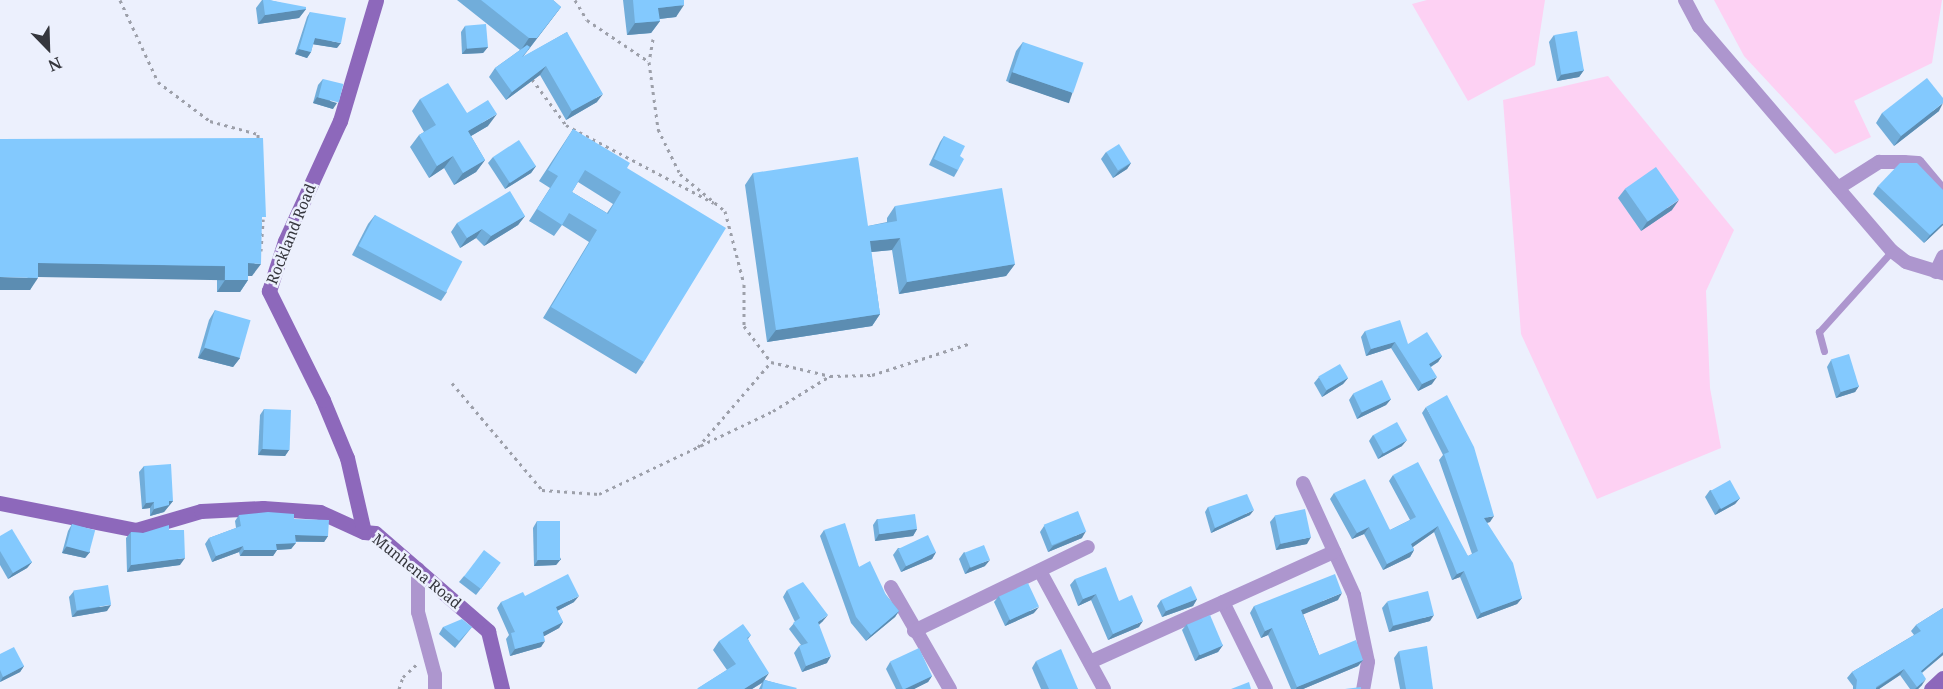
<!DOCTYPE html>
<html>
<head>
<meta charset="utf-8">
<style>
  body { margin:0 }
  #map { position:relative; width:1943px; height:689px; overflow:hidden; background:#ecf0fd; font-family:"Noto Serif",serif }
  div>[style] { position:absolute }
  [style*='--x'] { left:calc(var(--x)*1px); top:calc(var(--y)*1px); width:calc(var(--w)*1px); rotate:calc(var(--a)*1deg) }
  .green>* { inset:0; background:#fdd1f3 }
  .path>* { height:3px; margin-top:-1.5px; transform-origin:0; background:repeating-linear-gradient(90deg,#9da0aa 0 3px,transparent 0 7.5px) }
  .lane>* { height:7px; margin:-3.5px; padding:0 3.5px; transform-origin:3.5px; border-radius:3.5px; background:#ad96ce }
  .street>* { height:14px; margin:-7px; padding:0 7px; transform-origin:7px; border-radius:7px; background:#ad96ce }
  .secondary>* { height:15px; margin:-7.5px; padding:0 7.5px; transform-origin:7.5px; border-radius:7.5px; background:#8d68bb }
  .wall>* { inset:0; background:#71adda }
  .shaded-wall>* { inset:0; background:#5c8db2; transform-origin:0 0 }
  .building>* { inset:0; background:#83c9fe; transform-origin:0 0 }
  span { translate:-50% -50%; white-space:nowrap; text-align:center; line-height:1.15; -webkit-text-stroke:5px #ecf0fd; paint-order:stroke }
  .street-label { font-size:15px; color:#35363d }
  .north { position:absolute; left:18px; top:18px; width:60px; height:60px; -webkit-text-stroke:4px #ecf0fd; paint-order:stroke; rotate:157deg; font-size:16px; font-weight:700; line-height:24px; text-align:center; color:#35363d }
  .north::after { content:''; display:block; margin:auto; width:21px; height:27px; background:#35363d; clip-path:polygon(50% 0,100% 100%,50% 72%,0 100%) }
</style>
</head>
<body>
<div id="map">
  <div class="green">
    <i style="clip-path:polygon(1427px 0,1545px 0,1535px 65px,1468px 101px,1412px 4px)"></i>
    <i style="clip-path:polygon(1714px 0,1942px 0,1932px 63px,1854px 101px,1871px 137px,1835px 154px,1744px 56px)"></i>
    <i style="clip-path:polygon(1608px 76px,1734px 230px,1706px 291px,1710px 388px,1721px 448px,1597px 499px,1521px 334px,1503px 100px)"></i>
  </div>
  <div class="path">
    <i style="--x:120;--y:0;--w:90;--a:65.1"></i>
    <i style="--x:158;--y:82;--w:65;--a:36.9"></i>
    <i style="--x:210;--y:121;--w:50;--a:15.2"></i>
    <i style="--x:258;--y:134;--w:6;--a:90"></i>
    <i style="--x:575;--y:0;--w:23;--a:59"></i>
    <i style="--x:587;--y:20;--w:73;--a:33.9"></i>
    <i style="--x:653;--y:39;--w:23;--a:100"></i>
    <i style="--x:649;--y:62;--w:68;--a:82.3"></i>
    <i style="--x:658;--y:129;--w:50;--a:63.9"></i>
    <i style="--x:680;--y:174;--w:58;--a:39.4"></i>
    <i style="--x:725;--y:211;--w:75;--a:75.4"></i>
    <i style="--x:744;--y:284;--w:42;--a:90"></i>
    <i style="--x:744;--y:326;--w:45;--a:53.1"></i>
    <i style="--x:771;--y:362;--w:61;--a:13.3"></i>
    <i style="--x:830;--y:376;--w:42;--a:-1.4"></i>
    <i style="--x:872;--y:375;--w:104;--a:-17.9"></i>
    <i style="--x:532;--y:79;--w:57;--a:53.5"></i>
    <i style="--x:566;--y:125;--w:167;--a:27.8"></i>
    <i style="--x:261;--y:251;--w:32;--a:-86"></i>
    <i style="--x:452;--y:383;--w:140;--a:49.9"></i>
    <i style="--x:542;--y:490;--w:57;--a:4"></i>
    <i style="--x:599;--y:494;--w:193;--a:-25.5"></i>
    <i style="--x:773;--y:411;--w:67;--a:-31.6"></i>
    <i style="--x:698;--y:447;--w:112;--a:-49.3"></i>
    <i style="--x:399;--y:689;--w:13;--a:-72"></i>
    <i style="--x:403;--y:677;--w:19;--a:-43"></i>
  </div>
  <div class="lane">
    <i style="--x:1824;--y:351;--w:20;--a:-105"></i>
    <i style="--x:1819;--y:332;--w:109;--a:-48"></i>
  </div>
  <div class="street">
    <i style="--x:1685;--y:0;--w:30;--a:62"></i>
    <i style="--x:1699;--y:26;--w:296;--a:49.4"></i>
    <i style="--x:1892;--y:251;--w:18;--a:38"></i>
    <i style="--x:1906;--y:262;--w:39;--a:17"></i>
    <i style="--x:1838;--y:188;--w:49;--a:-32.4"></i>
    <i style="--x:1879;--y:162;--w:25;--a:0"></i>
    <i style="--x:1904;--y:162;--w:14;--a:4"></i>
    <i style="--x:1918;--y:163;--w:39;--a:50"></i>
    <i style="--x:1936;--y:272;--w:17;--a:-65"></i>
    <i style="--x:1303;--y:483;--w:123;--a:65.5"></i>
    <i style="--x:1354;--y:595;--w:68;--a:78.2"></i>
    <i style="--x:1368;--y:662;--w:27;--a:100"></i>
    <i style="--x:418;--y:569;--w:43;--a:90"></i>
    <i style="--x:418;--y:612;--w:65;--a:74.9"></i>
    <i style="--x:435;--y:675;--w:14;--a:90"></i>
    <i style="--x:1040;--y:571;--w:134;--a:61.5"></i>
    <i style="--x:891;--y:587;--w:118;--a:60"></i>
    <i style="--x:1223;--y:602;--w:97;--a:63.7"></i>
    <i style="--x:914;--y:631;--w:193;--a:-25.8"></i>
    <i style="--x:1090;--y:662;--w:268;--a:-24.3"></i>
  </div>
  <div class="secondary">
    <i style="--x:0;--y:503;--w:139;--a:11.2"></i>
    <i style="--x:136;--y:530;--w:68;--a:-16.3"></i>
    <i style="--x:201;--y:511;--w:62;--a:-2.8"></i>
    <i style="--x:263;--y:508;--w:57;--a:4"></i>
    <i style="--x:320;--y:512;--w:48;--a:24.4"></i>
    <i style="--x:364;--y:532;--w:11;--a:5"></i>
    <i style="--x:375;--y:533;--w:150;--a:40.9"></i>
    <i style="--x:488;--y:631;--w:60;--a:76.4"></i>
    <i style="--x:364;--y:532;--w:76;--a:-102.9"></i>
    <i style="--x:347;--y:458;--w:63;--a:-112.5"></i>
    <i style="--x:323;--y:400;--w:122;--a:-116.4"></i>
    <i style="--x:269;--y:291;--w:52;--a:-72.3"></i>
    <i style="--x:285;--y:241;--w:132;--a:-65.4"></i>
    <i style="--x:340;--y:121;--w:126;--a:-73.4"></i>
    <i style="--x:1931;--y:689;--w:16;--a:-43"></i>
  </div>
  <div class="wall">
    <i style="clip-path:polygon(262px 0,269px 0,306px 9px,299px 18px,258px 24px,256px 8px)"></i>
    <i style="clip-path:polygon(457px 0,553px 0,561px 7px,523px 57px,567px 32px,597px 102px,566px 120px,540px 75px,506px 100px,489px 77px,495px 68px,520px 50px)"></i>
    <i style="clip-path:polygon(623px 0,684px 0,676px 17px,659px 19px,660px 21px,651px 33px,627px 35px)"></i>
    <i style="clip-path:polygon(310px 12px,337px 48px,313px 44px,311px 52px,307px 58px,295px 54px,307px 17px)"></i>
    <i style="clip-path:polygon(465px 26px,488px 47px,483px 53px,462px 54px,461px 32px)"></i>
    <i style="clip-path:polygon(1554px 35px,1584px 70px,1579px 77px,1557px 81px,1549px 42px)"></i>
    <i style="clip-path:polygon(1023px 42px,1072px 93px,1066px 102px,1006px 81px,1016px 51px)"></i>
    <i style="clip-path:polygon(323px 79px,333px 109px,313px 103px,318px 85px)"></i>
    <i style="clip-path:polygon(420px 99px,467px 113px,488px 126px,471px 136px,485px 160px,476px 172px,454px 185px,444px 168px,429px 178px,410px 147px,419px 135px,424px 132px,412px 111px)"></i>
    <i style="clip-path:polygon(1939px 111px,1894px 146px,1876px 123px,1882px 113px)"></i>
    <i style="clip-path:polygon(evenodd,573px 129px,627px 168px,644px 362px,636px 374px,543px 318px,589px 242px,562px 225px,554px 236px,529px 221px,550px 188px,539px 181px,573px 129px,578px 182px,613px 204px,607px 213px,572px 192px,578px 182px)"></i>
    <i style="clip-path:polygon(944px 136px,960px 156px,958px 170px,954px 177px,929px 165px,940px 142px)"></i>
    <i style="clip-path:polygon(0 139px,262px 223px,252px 276px,248px 276px,248px 280px,240px 292px,217px 292px,217px 278px,38px 275px,30px 290px)"></i>
    <i style="clip-path:polygon(1106px 152px,1131px 163px,1127px 169px,1113px 178px,1101px 159px)"></i>
    <i style="clip-path:polygon(493px 157px,536px 166px,531px 173px,505px 189px,488px 163px)"></i>
    <i style="clip-path:polygon(753px 173px,868px 226px,887px 222px,887px 218px,895px 206px,1015px 264px,1006px 276px,899px 294px,892px 250px,871px 252px,880px 314px,872px 326px,767px 342px,745px 185px)"></i>
    <i style="clip-path:polygon(1878px 186px,1943px 225px,1924px 243px,1873px 194px)"></i>
    <i style="clip-path:polygon(1625px 189px,1672px 210px,1641px 231px,1618px 198px)"></i>
    <i style="clip-path:polygon(375px 215px,447px 292px,441px 301px,352px 255px,368px 224px)"></i>
    <i style="clip-path:polygon(525px 216px,518px 225px,484px 246px,476px 238px,460px 248px,451px 232px,457px 223px)"></i>
    <i style="clip-path:polygon(215px 310px,240px 358px,233px 367px,198px 358px,209px 320px)"></i>
    <i style="clip-path:polygon(1365px 331px,1442px 356px,1438px 362px,1431px 367px,1432px 384px,1418px 391px,1391px 348px,1366px 356px,1361px 337px)"></i>
    <i style="clip-path:polygon(1831px 360px,1859px 386px,1855px 392px,1836px 398px,1827px 367px)"></i>
    <i style="clip-path:polygon(1319px 377px,1348px 378px,1343px 384px,1322px 397px,1314px 383px)"></i>
    <i style="clip-path:polygon(1353px 394px,1391px 399px,1386px 405px,1357px 419px,1349px 400px)"></i>
    <i style="clip-path:polygon(1426px 407px,1490px 522px,1487px 523px,1522px 598px,1517px 604px,1477px 619px,1460px 577px,1452px 580px,1434px 532px,1413px 547px,1414px 550px,1410px 557px,1383px 570px,1364px 534px,1352px 539px,1330px 499px,1334px 493px,1390px 530px,1410px 520px,1389px 481px,1393px 475px,1468px 556px,1472px 554px,1439px 460px,1443px 455px,1422px 413px)"></i>
    <i style="clip-path:polygon(264px 409px,289px 450px,285px 456px,258px 455px,260px 415px)"></i>
    <i style="clip-path:polygon(1373px 435px,1402px 446px,1378px 459px,1369px 441px)"></i>
    <i style="clip-path:polygon(144px 466px,173px 501px,164px 512px,150px 516px,150px 508px,142px 509px,139px 472px)"></i>
    <i style="clip-path:polygon(1710px 490px,1740px 498px,1735px 504px,1715px 515px,1705px 497px)"></i>
    <i style="clip-path:polygon(1208px 507px,1250px 515px,1211px 533px,1205px 512px)"></i>
    <i style="clip-path:polygon(239px 515px,294px 519px,328px 536px,324px 542px,296px 542px,291px 549px,277px 550px,273px 556px,240px 556px,239px 552px,212px 562px,205px 544px,209px 538px,236px 528px,235px 521px)"></i>
    <i style="clip-path:polygon(1275px 516px,1307px 544px,1276px 550px,1270px 522px)"></i>
    <i style="clip-path:polygon(877px 519px,917px 529px,913px 536px,875px 541px,873px 525px)"></i>
    <i style="clip-path:polygon(537px 521px,561px 559px,556px 565px,534px 566px,533px 528px)"></i>
    <i style="clip-path:polygon(72px 524px,90px 552px,85px 558px,62px 553px,68px 531px)"></i>
    <i style="clip-path:polygon(1044px 526px,1082px 538px,1048px 552px,1040px 532px)"></i>
    <i style="clip-path:polygon(169px 530px,180px 565px,127px 572px,126px 538px,131px 532px,143px 533px)"></i>
    <i style="clip-path:polygon(824px 530px,886px 595px,899px 611px,895px 617px,866px 641px,851px 623px,820px 536px)"></i>
    <i style="clip-path:polygon(0 536px,32px 562px,27px 568px,8px 579px,0 565px)"></i>
    <i style="clip-path:polygon(898px 548px,936px 552px,932px 559px,901px 572px,893px 555px)"></i>
    <i style="clip-path:polygon(964px 552px,985px 566px,965px 574px,959px 559px)"></i>
    <i style="clip-path:polygon(496px 569px,476px 595px,459px 582px,464px 576px)"></i>
    <i style="clip-path:polygon(1075px 579px,1119px 601px,1139px 627px,1108px 640px,1091px 600px,1078px 606px,1070px 585px)"></i>
    <i style="clip-path:polygon(787px 590px,823px 621px,819px 625px,827px 663px,802px 672px,794px 653px,799px 646px,801px 645px,789px 629px,795px 622px,783px 597px)"></i>
    <i style="clip-path:polygon(74px 591px,107px 611px,72px 617px,69px 597px)"></i>
    <i style="clip-path:polygon(525px 596px,574px 602px,557px 611px,563px 622px,559px 628px,544px 636px,541px 647px,510px 656px,506px 639px,509px 635px,497px 608px,501px 602px)"></i>
    <i style="clip-path:polygon(999px 596px,1034px 613px,1005px 626px,994px 602px)"></i>
    <i style="clip-path:polygon(1197px 599px,1193px 606px,1162px 617px,1157px 606px,1161px 600px)"></i>
    <i style="clip-path:polygon(1338px 600px,1303px 614px,1319px 655px,1363px 660px,1358px 666px,1303px 689px,1291px 689px,1268px 635px,1261px 638px,1250px 613px,1254px 606px)"></i>
    <i style="clip-path:polygon(1387px 602px,1430px 621px,1389px 632px,1382px 608px)"></i>
    <i style="clip-path:polygon(1943px 608px,1943px 655px,1922px 673px,1922px 685px,1918px 689px,1910px 689px,1900px 675px,1879px 689px,1853px 689px,1853px 686px,1847px 678px,1852px 672px,1914px 635px,1911px 631px,1916px 625px)"></i>
    <i style="clip-path:polygon(1187px 624px,1223px 645px,1218px 652px,1195px 661px,1182px 630px)"></i>
    <i style="clip-path:polygon(443px 627px,472px 627px,455px 648px,439px 634px)"></i>
    <i style="clip-path:polygon(751px 635px,748px 639px,765px 680px,796px 689px,759px 689px,762px 683px,752px 689px,697px 689px,727px 670px,713px 650px,719px 641px)"></i>
    <i style="clip-path:polygon(1399px 651px,1433px 689px,1400px 689px,1394px 658px)"></i>
    <i style="clip-path:polygon(0 654px,24px 666px,20px 672px,0 682px)"></i>
    <i style="clip-path:polygon(1036px 661px,1078px 689px,1041px 689px,1032px 668px)"></i>
    <i style="clip-path:polygon(890px 662px,932px 676px,928px 682px,914px 689px,896px 689px,886px 669px)"></i>
  </div>
  <div class="shaded-wall">
    <i style="clip-path:polygon(684px 5px,676px 17px,650px 20px,658px 8px)"></i>
    <i style="clip-path:polygon(561px 7px,528px 50px,521px 50px,529px 38px)"></i>
    <i style="clip-path:polygon(306px 9px,299px 18px,258px 24px,265px 15px)"></i>
    <i style="clip-path:polygon(660px 21px,651px 33px,627px 35px,635px 23px)"></i>
    <i style="clip-path:polygon(315px 38px,341px 43px,337px 48px,311px 44px)"></i>
    <i style="clip-path:polygon(488px 47px,483px 53px,462px 54px,467px 48px)"></i>
    <i style="clip-path:polygon(299px 49px,311px 52px,307px 58px,295px 54px)"></i>
    <i style="clip-path:polygon(546px 66px,540px 75px,506px 100px,512px 92px)"></i>
    <i style="clip-path:polygon(1584px 70px,1579px 77px,1557px 81px,1561px 75px)"></i>
    <i style="left:1012px;top:72px;width:64px;height:11px;rotate:19deg"></i>
    <i style="clip-path:polygon(603px 94px,597px 102px,566px 120px,572px 111px)"></i>
    <i style="clip-path:polygon(317px 97px,337px 103px,333px 109px,313px 103px)"></i>
    <i style="clip-path:polygon(1943px 103px,1939px 111px,1894px 146px,1901px 136px)"></i>
    <i style="clip-path:polygon(497px 114px,488px 126px,459px 143px,468px 131px)"></i>
    <i style="clip-path:polygon(453px 156px,444px 168px,429px 178px,437px 166px)"></i>
    <i style="clip-path:polygon(485px 160px,476px 172px,454px 185px,463px 173px)"></i>
    <i style="clip-path:polygon(1131px 163px,1127px 169px,1113px 178px,1118px 172px)"></i>
    <i style="clip-path:polygon(536px 166px,531px 173px,505px 189px,509px 183px)"></i>
    <i style="clip-path:polygon(1679px 200px,1672px 210px,1641px 231px,1647px 222px)"></i>
    <i style="clip-path:polygon(525px 216px,518px 225px,484px 246px,491px 236px)"></i>
    <i style="clip-path:polygon(1943px 223px,1943px 225px,1924px 243px,1930px 235px)"></i>
    <i style="clip-path:polygon(482px 229px,476px 238px,460px 248px,467px 238px)"></i>
    <i style="clip-path:polygon(900px 238px,892px 250px,861px 253px,870px 241px)"></i>
    <i style="left:38px;top:263px;width:187px;height:14px;rotate:1deg"></i>
    <i style="clip-path:polygon(248px 263px,261px 264px,252px 276px,240px 276px)"></i>
    <i style="clip-path:polygon(1015px 264px,1006px 276px,899px 294px,907px 282px)"></i>
    <i style="clip-path:polygon(0 277px,38px 278px,30px 290px,0 290px)"></i>
    <i style="clip-path:polygon(225px 280px,248px 280px,240px 292px,217px 292px)"></i>
    <i style="clip-path:polygon(880px 314px,872px 326px,767px 342px,776px 330px)"></i>
    <i style="clip-path:polygon(1395px 342px,1391px 348px,1366px 356px,1371px 349px)"></i>
    <i style="clip-path:polygon(205px 348px,240px 358px,233px 367px,198px 358px)"></i>
    <i style="clip-path:polygon(1442px 356px,1438px 362px,1425px 370px,1429px 364px)"></i>
    <i style="clip-path:polygon(1437px 377px,1432px 384px,1418px 391px,1422px 384px)"></i>
    <i style="clip-path:polygon(1348px 378px,1343px 384px,1322px 397px,1327px 390px)"></i>
    <i style="clip-path:polygon(1859px 386px,1855px 392px,1836px 398px,1841px 392px)"></i>
    <i style="clip-path:polygon(1391px 399px,1386px 405px,1357px 419px,1362px 412px)"></i>
    <i style="clip-path:polygon(1407px 440px,1402px 446px,1378px 459px,1383px 453px)"></i>
    <i style="clip-path:polygon(262px 449px,289px 450px,285px 456px,258px 455px)"></i>
    <i style="clip-path:polygon(1740px 498px,1735px 504px,1715px 515px,1719px 509px)"></i>
    <i style="clip-path:polygon(169px 501px,173px 501px,164px 512px,150px 516px,154px 509px)"></i>
    <i style="clip-path:polygon(154px 502px,150px 508px,142px 509px,146px 503px)"></i>
    <i style="clip-path:polygon(1254px 510px,1250px 515px,1211px 533px,1215px 528px)"></i>
    <i style="clip-path:polygon(1494px 516px,1490px 522px,1480px 524px,1484px 518px)"></i>
    <i style="clip-path:polygon(1438px 526px,1434px 532px,1407px 551px,1411px 544px)"></i>
    <i style="clip-path:polygon(1369px 527px,1364px 534px,1352px 539px,1357px 533px)"></i>
    <i style="clip-path:polygon(917px 529px,913px 536px,875px 541px,879px 534px)"></i>
    <i style="clip-path:polygon(1086px 531px,1082px 538px,1048px 552px,1053px 546px)"></i>
    <i style="clip-path:polygon(295px 535px,328px 536px,324px 542px,291px 541px)"></i>
    <i style="clip-path:polygon(1311px 537px,1307px 544px,1276px 550px,1280px 544px)"></i>
    <i style="clip-path:polygon(296px 543px,291px 549px,273px 550px,277px 550px,273px 556px,240px 556px,244px 550px,276px 544px)"></i>
    <i style="clip-path:polygon(67px 546px,90px 552px,85px 558px,62px 553px)"></i>
    <i style="clip-path:polygon(243px 546px,239px 552px,212px 562px,216px 556px)"></i>
    <i style="clip-path:polygon(1414px 550px,1410px 557px,1383px 570px,1387px 564px)"></i>
    <i style="clip-path:polygon(936px 552px,932px 559px,901px 572px,906px 566px)"></i>
    <i style="clip-path:polygon(185px 558px,180px 565px,127px 572px,131px 565px)"></i>
    <i style="clip-path:polygon(561px 559px,556px 565px,534px 566px,538px 560px)"></i>
    <i style="clip-path:polygon(990px 560px,985px 566px,965px 574px,970px 567px)"></i>
    <i style="clip-path:polygon(32px 562px,27px 568px,8px 579px,13px 573px)"></i>
    <i style="clip-path:polygon(1464px 571px,1460px 577px,1452px 580px,1457px 574px)"></i>
    <i style="clip-path:polygon(1342px 593px,1338px 600px,1297px 617px,1301px 610px)"></i>
    <i style="clip-path:polygon(1096px 594px,1091px 600px,1078px 606px,1083px 599px)"></i>
    <i style="clip-path:polygon(579px 596px,574px 602px,551px 614px,556px 607px)"></i>
    <i style="clip-path:polygon(1522px 598px,1517px 604px,1477px 619px,1481px 613px)"></i>
    <i style="clip-path:polygon(1197px 599px,1193px 606px,1162px 617px,1166px 611px)"></i>
    <i style="clip-path:polygon(111px 605px,107px 611px,72px 617px,77px 611px)"></i>
    <i style="clip-path:polygon(1039px 607px,1034px 613px,1005px 626px,1009px 620px)"></i>
    <i style="clip-path:polygon(899px 611px,895px 617px,866px 641px,871px 635px)"></i>
    <i style="clip-path:polygon(828px 615px,823px 621px,813px 629px,818px 622px)"></i>
    <i style="clip-path:polygon(1434px 615px,1430px 621px,1389px 632px,1393px 626px)"></i>
    <i style="clip-path:polygon(1143px 621px,1139px 627px,1108px 640px,1113px 634px)"></i>
    <i style="clip-path:polygon(563px 622px,559px 628px,539px 639px,543px 632px)"></i>
    <i style="clip-path:polygon(1272px 628px,1268px 635px,1261px 638px,1265px 631px)"></i>
    <i style="clip-path:polygon(545px 641px,541px 647px,510px 656px,515px 649px)"></i>
    <i style="clip-path:polygon(1223px 645px,1218px 652px,1195px 661px,1199px 655px)"></i>
    <i style="clip-path:polygon(1943px 652px,1943px 655px,1916px 677px,1921px 671px)"></i>
    <i style="clip-path:polygon(831px 656px,827px 663px,802px 672px,806px 666px)"></i>
    <i style="clip-path:polygon(1363px 660px,1358px 666px,1303px 689px,1296px 689px,1297px 687px)"></i>
    <i style="clip-path:polygon(24px 666px,20px 672px,0 682px,3px 677px)"></i>
    <i style="clip-path:polygon(1904px 669px,1900px 675px,1879px 689px,1875px 689px)"></i>
    <i style="clip-path:polygon(769px 673px,763px 682px,752px 689px,744px 689px)"></i>
    <i style="clip-path:polygon(932px 676px,928px 682px,914px 689px,905px 689px)"></i>
    <i style="clip-path:polygon(1926px 679px,1922px 685px,1918px 689px,1915px 689px)"></i>
  </div>
  <div class="building">
    <i style="clip-path:polygon(263px 0,269px 0,306px 7px,306px 9px,265px 15px)"></i>
    <i style="clip-path:polygon(481px 0,553px 0,561px 7px,537px 38px,529px 38px)"></i>
    <i style="clip-path:polygon(633px 0,684px 0,684px 5px,658px 8px,660px 21px,635px 23px)"></i>
    <i style="clip-path:polygon(310px 12px,346px 18px,341px 43px,315px 38px,311px 52px,299px 49px)"></i>
    <i style="left:486px;top:24px;width:23px;height:21px;rotate:85deg"></i>
    <i style="left:1577px;top:31px;width:40px;height:23px;rotate:80deg"></i>
    <i style="clip-path:polygon(567px 32px,603px 94px,572px 111px,546px 66px,512px 92px,495px 68px,527px 45px,530px 47px,522px 57px)"></i>
    <i style="left:1023px;top:42px;width:64px;height:32px;rotate:19deg"></i>
    <i style="clip-path:polygon(1927px 78px,1943px 98px,1943px 103px,1901px 136px,1882px 113px)"></i>
    <i style="left:323px;top:79px;width:21px;height:19px;rotate:14deg"></i>
    <i style="clip-path:polygon(448px 83px,467px 113px,488px 100px,497px 114px,468px 131px,485px 160px,463px 173px,453px 156px,437px 166px,419px 135px,436px 125px,420px 99px)"></i>
    <i style="clip-path:polygon(evenodd,573px 129px,630px 163px,627px 168px,726px 228px,644px 362px,551px 307px,597px 230px,569px 213px,562px 225px,537px 209px,558px 176px,548px 170px,573px 129px,585px 170px,621px 192px,608px 214px,572px 192px,585px 170px)"></i>
    <i style="clip-path:polygon(944px 136px,965px 146px,960px 156px,964px 159px,958px 170px,934px 159px)"></i>
    <i style="clip-path:polygon(263px 138px,266px 217px,262px 217px,261px 264px,248px 263px,248px 280px,225px 280px,225px 266px,38px 263px,38px 278px,0 277px,0 139px)"></i>
    <i style="left:519px;top:140px;width:31px;height:31px;rotate:57deg"></i>
    <i style="left:1119px;top:144px;width:22px;height:15px;rotate:58deg"></i>
    <i style="clip-path:polygon(858px 157px,868px 226px,897px 221px,895px 206px,1002px 188px,1015px 264px,907px 282px,900px 238px,870px 241px,880px 314px,776px 330px,753px 173px)"></i>
    <i style="clip-path:polygon(1900px 163px,1917px 163px,1943px 190px,1943px 223px,1930px 235px,1878px 186px)"></i>
    <i style="left:1656px;top:167px;width:40px;height:38px;rotate:55deg"></i>
    <i style="clip-path:polygon(510px 191px,525px 216px,491px 236px,482px 229px,467px 238px,457px 223px)"></i>
    <i style="left:375px;top:215px;width:99px;height:35px;rotate:28deg"></i>
    <i style="left:215px;top:310px;width:37px;height:39px;rotate:16deg"></i>
    <i style="clip-path:polygon(1400px 320px,1408px 344px,1427px 332px,1442px 356px,1429px 364px,1437px 377px,1422px 384px,1395px 342px,1371px 349px,1365px 331px)"></i>
    <i style="left:1849px;top:354px;width:34px;height:19px;rotate:73deg"></i>
    <i style="left:1340px;top:364px;width:16px;height:25px;rotate:60deg"></i>
    <i style="left:1382px;top:380px;width:21px;height:32px;rotate:65deg"></i>
    <i style="clip-path:polygon(1447px 395px,1474px 447px,1494px 516px,1484px 518px,1513px 563px,1522px 598px,1481px 613px,1464px 571px,1457px 574px,1438px 526px,1411px 544px,1414px 550px,1387px 564px,1369px 527px,1357px 533px,1334px 493px,1365px 479px,1390px 530px,1416px 517px,1393px 475px,1418px 462px,1468px 556px,1478px 551px,1444px 454px,1449px 452px,1426px 407px)"></i>
    <i style="left:264px;top:409px;width:27px;height:40px;rotate:2deg"></i>
    <i style="left:1397px;top:422px;width:21px;height:27px;rotate:61deg"></i>
    <i style="clip-path:polygon(171px 464px,173px 501px,169px 501px,169px 505px,154px 509px,154px 502px,146px 503px,144px 466px)"></i>
    <i style="left:1730px;top:480px;width:21px;height:22px;rotate:61deg"></i>
    <i style="clip-path:polygon(1247px 494px,1254px 510px,1215px 528px,1208px 507px)"></i>
    <i style="left:1305px;top:509px;width:29px;height:31px;rotate:78deg"></i>
    <i style="left:1078px;top:511px;width:22px;height:37px;rotate:68deg"></i>
    <i style="clip-path:polygon(268px 512px,294px 514px,294px 519px,329px 520px,328px 536px,295px 535px,296px 543px,276px 544px,277px 550px,244px 550px,243px 546px,216px 556px,209px 538px,241px 526px,239px 515px)"></i>
    <i style="left:915px;top:514px;width:15px;height:38px;rotate:82deg"></i>
    <i style="left:537px;top:521px;width:23px;height:39px"></i>
    <i style="clip-path:polygon(845px 523px,859px 567px,870px 561px,886px 595px,899px 611px,871px 635px,856px 617px,824px 530px)"></i>
    <i style="left:72px;top:524px;width:24px;height:23px;rotate:15deg"></i>
    <i style="clip-path:polygon(169px 525px,169px 530px,184px 530px,185px 558px,131px 565px,131px 532px,143px 533px)"></i>
    <i style="clip-path:polygon(12px 529px,32px 562px,13px 573px,0 551px,0 536px)"></i>
    <i style="left:928px;top:535px;width:19px;height:33px;rotate:65deg"></i>
    <i style="left:984px;top:545px;width:16px;height:21px;rotate:68deg"></i>
    <i style="left:484px;top:550px;width:21px;height:33px;rotate:37deg"></i>
    <i style="clip-path:polygon(1106px 567px,1119px 601px,1132px 595px,1143px 621px,1113px 634px,1096px 594px,1083px 599px,1075px 579px)"></i>
    <i style="clip-path:polygon(568px 574px,579px 596px,556px 607px,563px 622px,543px 632px,545px 641px,515px 649px,511px 633px,515px 632px,501px 602px,523px 592px,525px 596px)"></i>
    <i style="clip-path:polygon(1335px 574px,1342px 593px,1301px 610px,1319px 655px,1356px 640px,1363px 660px,1297px 687px,1272px 628px,1265px 631px,1254px 606px)"></i>
    <i style="clip-path:polygon(803px 582px,828px 615px,818px 622px,831px 656px,806px 666px,799px 646px,808px 643px,793px 623px,800px 618px,787px 590px)"></i>
    <i style="left:1028px;top:583px;width:26px;height:32px;rotate:65deg"></i>
    <i style="left:108px;top:585px;width:20px;height:35px;rotate:81deg"></i>
    <i style="clip-path:polygon(1191px 586px,1197px 599px,1166px 611px,1161px 600px)"></i>
    <i style="left:1428px;top:591px;width:25px;height:42px;rotate:76deg"></i>
    <i style="clip-path:polygon(1943px 608px,1943px 652px,1921px 671px,1926px 679px,1917px 687px,1904px 669px,1876px 687px,1876px 689px,1856px 689px,1857px 680px,1852px 672px,1921px 631px,1916px 625px)"></i>
    <i style="left:1210px;top:615px;width:33px;height:25px;rotate:67deg"></i>
    <i style="clip-path:polygon(462px 619px,472px 627px,459px 641px,443px 627px)"></i>
    <i style="clip-path:polygon(743px 624px,751px 635px,747px 638px,769px 673px,744px 689px,698px 689px,698px 688px,736px 664px,719px 641px)"></i>
    <i style="clip-path:polygon(1427px 646px,1433px 689px,1406px 689px,1399px 651px)"></i>
    <i style="clip-path:polygon(14px 647px,24px 666px,3px 677px,0 670px,0 654px)"></i>
    <i style="left:919px;top:648px;width:31px;height:32px;rotate:65deg"></i>
    <i style="clip-path:polygon(1061px 649px,1078px 689px,1049px 689px,1036px 661px)"></i>
    <i style="clip-path:polygon(764px 680px,797px 688px,796px 689px,762px 689px)"></i>
    <i style="clip-path:polygon(1249px 682px,1251px 689px,1231px 689px)"></i>
    <i style="clip-path:polygon(1361px 687px,1361px 689px,1345px 689px)"></i>
  </div>
  <div class="street-label">
    <span style="left:291px;top:234px;rotate:-68deg">Rockland Road</span>
    <span style="left:417px;top:571px;rotate:39deg">Munhena Road</span>
  </div>
  <div class="north">N</div>
</div>
</body>
</html>
